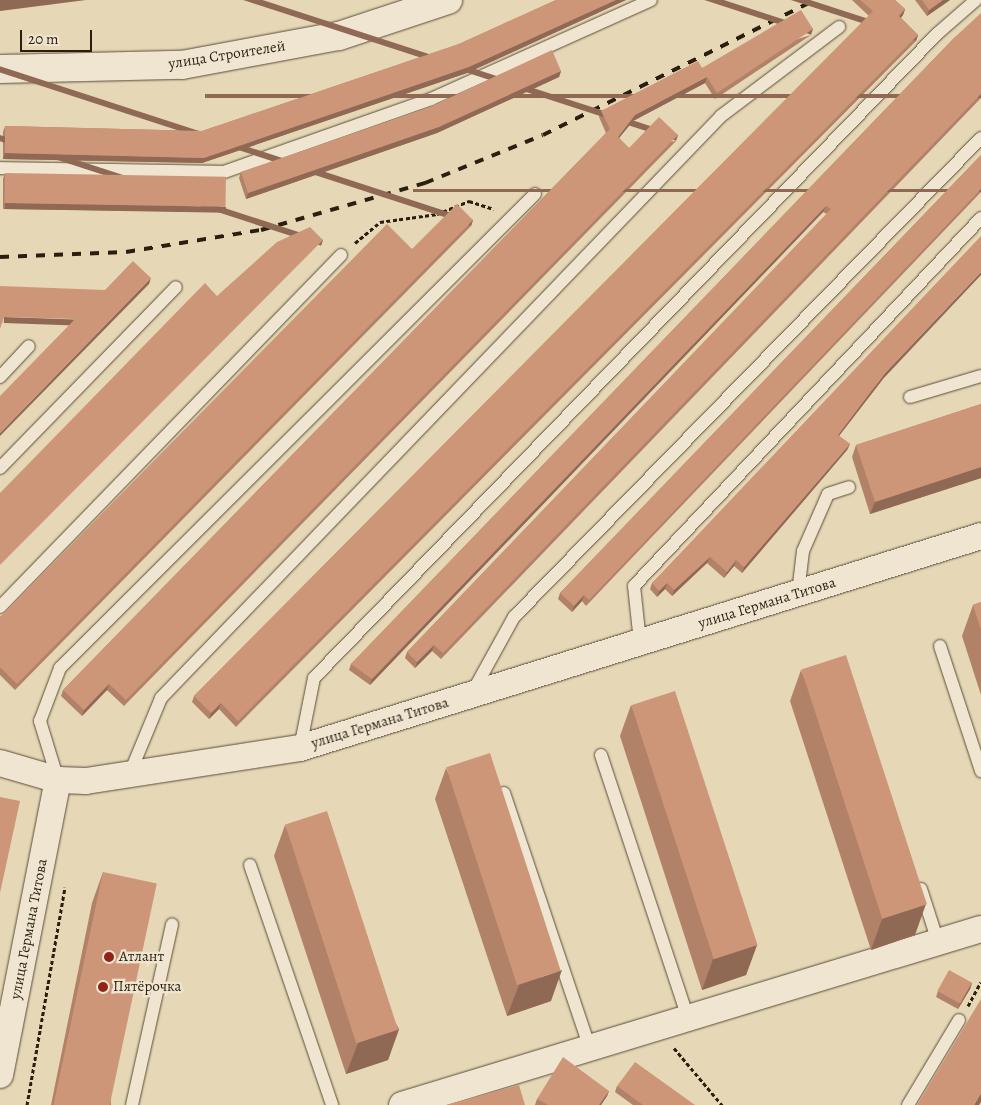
<!DOCTYPE html>
<html>
<head>
<meta charset="utf-8">
<style>
  body { margin:0 }
  #map { position:relative; width:981px; height:1105px; overflow:hidden; background:#e6d7b6; font-family:Alegreya,serif }
  div>[style] { position:absolute }
  [style*='--x'] { left:calc(var(--x)*1px); top:calc(var(--y)*1px); width:calc(var(--w)*1px); rotate:calc(var(--a)*1deg) }
  .path>* { height:3px; margin-top:-1.5px; transform-origin:0; background:repeating-linear-gradient(90deg,#2a1f0f 0 4px,transparent 0 6.5px) }
  .roads { filter:drop-shadow(0 0 1px #594d39) drop-shadow(0 0 1px #594d39) }
  .service>* { height:12px; margin:-6px; padding:0 6px; transform-origin:6px; border-radius:6px; background:#efe5d0 }
  .minor>* { height:26px; margin:-13px; padding:0 13px; transform-origin:13px; border-radius:13px; background:#efe5d0 }
  .secondary>* { height:28px; margin:-14px; padding:0 14px; transform-origin:14px; border-radius:14px; background:#efe5d0 }
  .rail>* { height:4px; margin-top:-2px; transform-origin:0; background:repeating-linear-gradient(90deg,#2a1f0f 0 9px,transparent 0 18px) }
  .wall>* { inset:0; background:#b18168 }
  .shaded-wall>* { inset:0; background:#906955; transform-origin:0 0 }
  .building>* { inset:0; background:#ce9679; transform-origin:0 0 }
  .dots>* { width:14px; height:14px; translate:-50% -50%; box-sizing:border-box; border:2px solid #efe5d0; border-radius:50% }
  span { translate:-50% -50%; white-space:nowrap; text-align:center; line-height:1.15; -webkit-text-stroke:4.5px #efe5d0; paint-order:stroke }
  .street-label { font-size:15px; color:#2a1f0f }
  .poi-label { font-size:15px; color:#2a1f0f }
  .left { translate:0 -50%; text-align:left }
  .scale { position:absolute; left:20px; top:30px; width:72px; height:22px; box-sizing:border-box; border:2px solid #2a1f0f; border-top:0; padding-left:6px; font-size:15px; line-height:18px; white-space:nowrap; color:#2a1f0f; -webkit-text-stroke:4px #efe5d0; paint-order:stroke }
</style>
</head>
<body>
<div id="map">
  <div class="path">
    <i style="--x:355;--y:243;--w:33;--a:-40"></i>
    <i style="--x:380;--y:222;--w:58;--a:-8"></i>
    <i style="--x:437;--y:214;--w:35;--a:-22"></i>
    <i style="--x:469;--y:201;--w:26;--a:18"></i>
    <i style="--x:968;--y:1006;--w:27;--a:-62"></i>
    <i style="--x:674;--y:1048;--w:75;--a:49.9"></i>
    <i style="--x:27;--y:1105;--w:221;--a:-80.1"></i>
  </div>
  <div class="roads">
    <div class="service">
      <i style="--x:0;--y:168;--w:224;--a:1"></i>
      <i style="--x:224;--y:172;--w:219;--a:-19.4"></i>
      <i style="--x:431;--y:99;--w:241;--a:-24.2"></i>
      <i style="--x:0;--y:377;--w:42;--a:-46.9"></i>
      <i style="--x:910;--y:397;--w:74;--a:-16.5"></i>
      <i style="--x:0;--y:468;--w:252;--a:-45.8"></i>
      <i style="--x:798;--y:593;--w:42;--a:-83.2"></i>
      <i style="--x:803;--y:551;--w:62;--a:-66.3"></i>
      <i style="--x:828;--y:494;--w:22;--a:-18"></i>
      <i style="--x:0;--y:607;--w:490;--a:-45.9"></i>
      <i style="--x:640;--y:642;--w:56;--a:-96.1"></i>
      <i style="--x:634;--y:586;--w:506;--a:-46.68"></i>
      <i style="--x:940;--y:646;--w:132;--a:71.8"></i>
      <i style="--x:472;--y:693;--w:87;--a:-61.1"></i>
      <i style="--x:514;--y:617;--w:669;--a:-45.73"></i>
      <i style="--x:300;--y:748;--w:71;--a:-78.7"></i>
      <i style="--x:314;--y:678;--w:897;--a:-45.95"></i>
      <i style="--x:938;--y:33;--w:50;--a:-41"></i>
      <i style="--x:601;--y:755;--w:277;--a:71.7"></i>
      <i style="--x:130;--y:773;--w:81;--a:-67.5"></i>
      <i style="--x:161;--y:698;--w:808;--a:-46.1"></i>
      <i style="--x:721;--y:116;--w:148;--a:-37"></i>
      <i style="--x:58;--y:780;--w:62;--a:-107"></i>
      <i style="--x:40;--y:721;--w:57;--a:-69.3"></i>
      <i style="--x:60;--y:668;--w:671;--a:-44.94"></i>
      <i style="--x:504;--y:793;--w:269;--a:71.4"></i>
      <i style="--x:250;--y:865;--w:254;--a:71.1"></i>
      <i style="--x:921;--y:889;--w:56;--a:72.2"></i>
      <i style="--x:132;--y:1105;--w:185;--a:-77.5"></i>
      <i style="--x:908;--y:1105;--w:99;--a:-59"></i>
    </div>
    <div class="minor">
      <i style="--x:0;--y:763;--w:60;--a:16.3"></i>
      <i style="--x:58;--y:780;--w:28;--a:2"></i>
      <i style="--x:86;--y:781;--w:217;--a:-8.8"></i>
      <i style="--x:300;--y:748;--w:713;--a:-17.29"></i>
      <i style="--x:0;--y:1075;--w:301;--a:-78.9"></i>
      <i style="--x:402;--y:1105;--w:605;--a:-16.91"></i>
    </div>
    <div class="secondary">
      <i style="--x:0;--y:69;--w:182;--a:-1.3"></i>
      <i style="--x:182;--y:65;--w:160;--a:-10.5"></i>
      <i style="--x:339;--y:36;--w:115;--a:-18.3"></i>
    </div>
  </div>
  <div class="rail">
    <i style="--x:0;--y:257;--w:126;--a:-2.3"></i>
    <i style="--x:126;--y:252;--w:137;--a:-9.3"></i>
    <i style="--x:261;--y:230;--w:171;--a:-16"></i>
    <i style="--x:425;--y:183;--w:127;--a:-22.1"></i>
    <i style="--x:543;--y:135;--w:304;--a:-26.4"></i>
  </div>
  <div class="wall">
    <i style="clip-path:polygon(556px 0,626px 0,467px 73px,202px 163px,3px 159px,3px 132px,5px 126px,202px 131px,459px 44px)"></i>
    <i style="clip-path:polygon(852px 0,895px 0,905px 9px,903px 15px,901px 18px,918px 35px,916px 41px,236px 727px,219px 709px,209px 719px,192px 702px,194px 696px,869px 16px)"></i>
    <i style="clip-path:polygon(915px 0,950px 0,927px 16px)"></i>
    <i style="clip-path:polygon(811px 35px,715px 99px,705px 83px,633px 121px,619px 138px,629px 148px,676px 141px,124px 706px,107px 690px,82px 716px,61px 696px,63px 690px,606px 133px,599px 117px,601px 111px,702px 68px)"></i>
    <i style="clip-path:polygon(955px 37px,981px 98px,441px 659px,432px 651px,415px 668px,405px 658px,407px 652px,827px 214px,823px 212px,370px 685px,349px 670px,351px 664px)"></i>
    <i style="clip-path:polygon(561px 71px,559px 77px,437px 133px,246px 199px,239px 178px,241px 172px)"></i>
    <i style="clip-path:polygon(981px 155px,981px 192px,586px 606px,582px 601px,572px 612px,558px 599px,560px 593px)"></i>
    <i style="clip-path:polygon(5px 173px,224px 212px,3px 209px,3px 179px)"></i>
    <i style="clip-path:polygon(473px 220px,471px 226px,15px 690px,0 675px,0 617px,412px 249px)"></i>
    <i style="clip-path:polygon(883px 379px,839px 436px,850px 444px,847px 450px,742px 573px,734px 566px,724px 578px,707px 563px,672px 596px,665px 589px,657px 597px,650px 589px,652px 583px)"></i>
    <i style="clip-path:polygon(981px 404px,981px 478px,870px 514px,852px 457px,856px 445px)"></i>
    <i style="clip-path:polygon(981px 602px,981px 695px,962px 636px,973px 605px)"></i>
    <i style="clip-path:polygon(801px 670px,915px 935px,871px 950px,790px 701px)"></i>
    <i style="clip-path:polygon(631px 705px,757px 945px,746px 975px,702px 990px,620px 736px)"></i>
    <i style="clip-path:polygon(446px 768px,551px 1001px,507px 1016px,435px 799px)"></i>
    <i style="clip-path:polygon(285px 825px,399px 1029px,388px 1060px,346px 1074px,274px 856px)"></i>
    <i style="clip-path:polygon(103px 872px,111px 1105px,51px 1105px,92px 903px)"></i>
    <i style="clip-path:polygon(972px 983px,970px 989px,958px 1009px,936px 997px,938px 991px)"></i>
    <i style="clip-path:polygon(617px 1086px,695px 1105px,633px 1105px,615px 1092px)"></i>
    <i style="clip-path:polygon(609px 1091px,607px 1096px,601px 1105px,535px 1105px,537px 1099px)"></i>
  </div>
  <div class="shaded-wall">
    <i style="clip-path:polygon(0 0,86px 0,0 11px)"></i>
    <i style="clip-path:polygon(616px 0,626px 0,467px 73px,202px 163px,3px 159px,5px 153px,204px 158px)"></i>
    <i style="clip-path:polygon(943px 0,950px 0,927px 16px,929px 10px)"></i>
    <i style="clip-path:polygon(905px 9px,903px 15px,897px 22px,899px 16px)"></i>
    <i style="left:813px;top:29px;width:6px;height:115px;rotate:108deg"></i>
    <i style="left:918px;top:35px;width:6px;height:966px;rotate:108deg"></i>
    <i style="clip-path:polygon(561px 71px,559px 77px,437px 133px,246px 199px,248px 193px)"></i>
    <i style="clip-path:polygon(707px 77px,705px 83px,633px 121px,615px 143px,618px 137px,635px 115px)"></i>
    <i style="left:981px;top:94px;width:4px;height:776px;rotate:90deg"></i>
    <i style="left:678px;top:135px;width:6px;height:790px;rotate:108deg"></i>
    <i style="left:981px;top:189px;width:3px;height:568px;rotate:90deg"></i>
    <i style="left:5px;top:203px;width:221px;height:6px;rotate:1deg"></i>
    <i style="clip-path:polygon(826px 206px,823px 212px,370px 685px,372px 679px)"></i>
    <i style="left:473px;top:220px;width:6px;height:651px;rotate:108deg"></i>
    <i style="left:323px;top:240px;width:6px;height:458px;rotate:108deg"></i>
    <i style="clip-path:polygon(981px 272px,981px 275px,883px 379px,835px 441px,838px 435px,885px 373px)"></i>
    <i style="clip-path:polygon(151px 278px,149px 284px,0 436px,0 433px)"></i>
    <i style="left:4px;top:317px;width:71px;height:6px;rotate:2deg"></i>
    <i style="clip-path:polygon(850px 444px,847px 450px,742px 573px,744px 567px)"></i>
    <i style="clip-path:polygon(981px 467px,981px 478px,870px 514px,875px 502px)"></i>
    <i style="clip-path:polygon(710px 557px,707px 563px,672px 596px,674px 590px)"></i>
    <i style="clip-path:polygon(736px 560px,734px 566px,724px 578px,727px 572px)"></i>
    <i style="clip-path:polygon(667px 583px,665px 589px,657px 597px,659px 591px)"></i>
    <i style="clip-path:polygon(584px 595px,582px 601px,572px 612px,574px 606px)"></i>
    <i style="clip-path:polygon(434px 645px,432px 651px,415px 668px,417px 662px)"></i>
    <i style="clip-path:polygon(109px 684px,107px 690px,82px 716px,84px 710px)"></i>
    <i style="clip-path:polygon(221px 703px,219px 709px,209px 719px,211px 713px)"></i>
    <i style="clip-path:polygon(926px 904px,915px 935px,871px 950px,882px 919px)"></i>
    <i style="clip-path:polygon(757px 945px,746px 975px,702px 990px,713px 959px)"></i>
    <i style="clip-path:polygon(562px 970px,551px 1001px,507px 1016px,519px 985px)"></i>
    <i style="clip-path:polygon(972px 983px,970px 989px,958px 1009px,960px 1003px)"></i>
    <i style="clip-path:polygon(399px 1029px,388px 1060px,346px 1074px,358px 1043px)"></i>
    <i style="clip-path:polygon(609px 1091px,607px 1096px,601px 1105px,599px 1105px)"></i>
    <i style="clip-path:polygon(981px 1093px,981px 1102px,979px 1105px,974px 1105px)"></i>
  </div>
  <div class="building">
    <i style="clip-path:polygon(556px 0,616px 0,469px 67px,204px 158px,5px 153px,5px 126px,202px 131px,459px 44px)"></i>
    <i style="clip-path:polygon(860px 0,895px 0,905px 9px,899px 16px,918px 35px,238px 721px,221px 703px,211px 713px,194px 696px,873px 11px)"></i>
    <i style="clip-path:polygon(922px 0,943px 0,929px 10px)"></i>
    <i style="clip-path:polygon(801px 10px,813px 29px,717px 93px,707px 77px,635px 115px,618px 137px,629px 148px,659px 117px,678px 135px,126px 700px,109px 684px,84px 710px,63px 690px,610px 129px,601px 111px,698px 61px,702px 68px)"></i>
    <i style="clip-path:polygon(981px 13px,981px 94px,443px 653px,434px 645px,417px 662px,407px 652px,831px 209px,826px 206px,372px 679px,351px 664px,955px 37px)"></i>
    <i style="clip-path:polygon(552px 50px,561px 71px,439px 127px,248px 193px,241px 172px,430px 107px)"></i>
    <i style="clip-path:polygon(981px 155px,981px 189px,589px 600px,584px 595px,574px 606px,560px 593px)"></i>
    <i style="left:5px;top:173px;width:221px;height:30px;rotate:1deg"></i>
    <i style="clip-path:polygon(457px 204px,473px 220px,17px 684px,0 667px,0 617px,387px 224px,412px 249px)"></i>
    <i style="clip-path:polygon(310px 227px,323px 240px,0 565px,0 493px,205px 283px,217px 296px,277px 242px)"></i>
    <i style="clip-path:polygon(981px 236px,981px 272px,885px 373px,838px 435px,850px 444px,744px 567px,736px 560px,727px 572px,710px 557px,674px 590px,667px 583px,659px 591px,652px 583px)"></i>
    <i style="clip-path:polygon(133px 261px,151px 278px,0 433px,0 396px,75px 319px,4px 317px,0 329px,0 286px,105px 290px)"></i>
    <i style="clip-path:polygon(981px 404px,981px 467px,875px 502px,856px 445px)"></i>
    <i style="clip-path:polygon(981px 602px,981px 630px,973px 605px)"></i>
    <i style="left:846px;top:655px;width:262px;height:47px;rotate:72deg"></i>
    <i style="left:675px;top:691px;width:267px;height:46px;rotate:72deg"></i>
    <i style="left:490px;top:753px;width:229px;height:46px;rotate:72deg"></i>
    <i style="clip-path:polygon(0 797px,20px 801px,0 893px)"></i>
    <i style="left:327px;top:811px;width:230px;height:44px;rotate:72deg"></i>
    <i style="left:103px;top:872px;width:55px;height:238px;rotate:12deg"></i>
    <i style="left:949px;top:970px;width:26px;height:24px;rotate:29deg"></i>
    <i style="clip-path:polygon(981px 999px,981px 1093px,974px 1105px,917px 1105px)"></i>
    <i style="clip-path:polygon(563px 1057px,609px 1091px,599px 1105px,548px 1105px,537px 1099px)"></i>
    <i style="clip-path:polygon(635px 1062px,695px 1105px,643px 1105px,617px 1086px)"></i>
    <i style="clip-path:polygon(519px 1085px,525px 1105px,446px 1105px)"></i>
  </div>
  <div class="dots">
    <i style="left:109px;top:957px;background:#8f2418"></i>
    <i style="left:103px;top:987px;background:#8f2418"></i>
  </div>
  <div class="street-label">
    <span style="left:227px;top:55px;rotate:-9deg">улица Строителей</span>
    <span style="left:767px;top:603px;rotate:-17deg">улица Германа Титова</span>
    <span style="left:380px;top:723px;rotate:-17deg">улица Германа Титова</span>
    <span style="left:29px;top:929px;rotate:-79deg">улица Германа Титова</span>
  </div>
  <div class="poi-label">
    <span class="left" style="left:119px;top:957px">Атлант</span>
    <span class="left" style="left:113px;top:987px">Пятёрочка</span>
  </div>
  <div class="scale">20 m</div>
</div>
</body>
</html>
